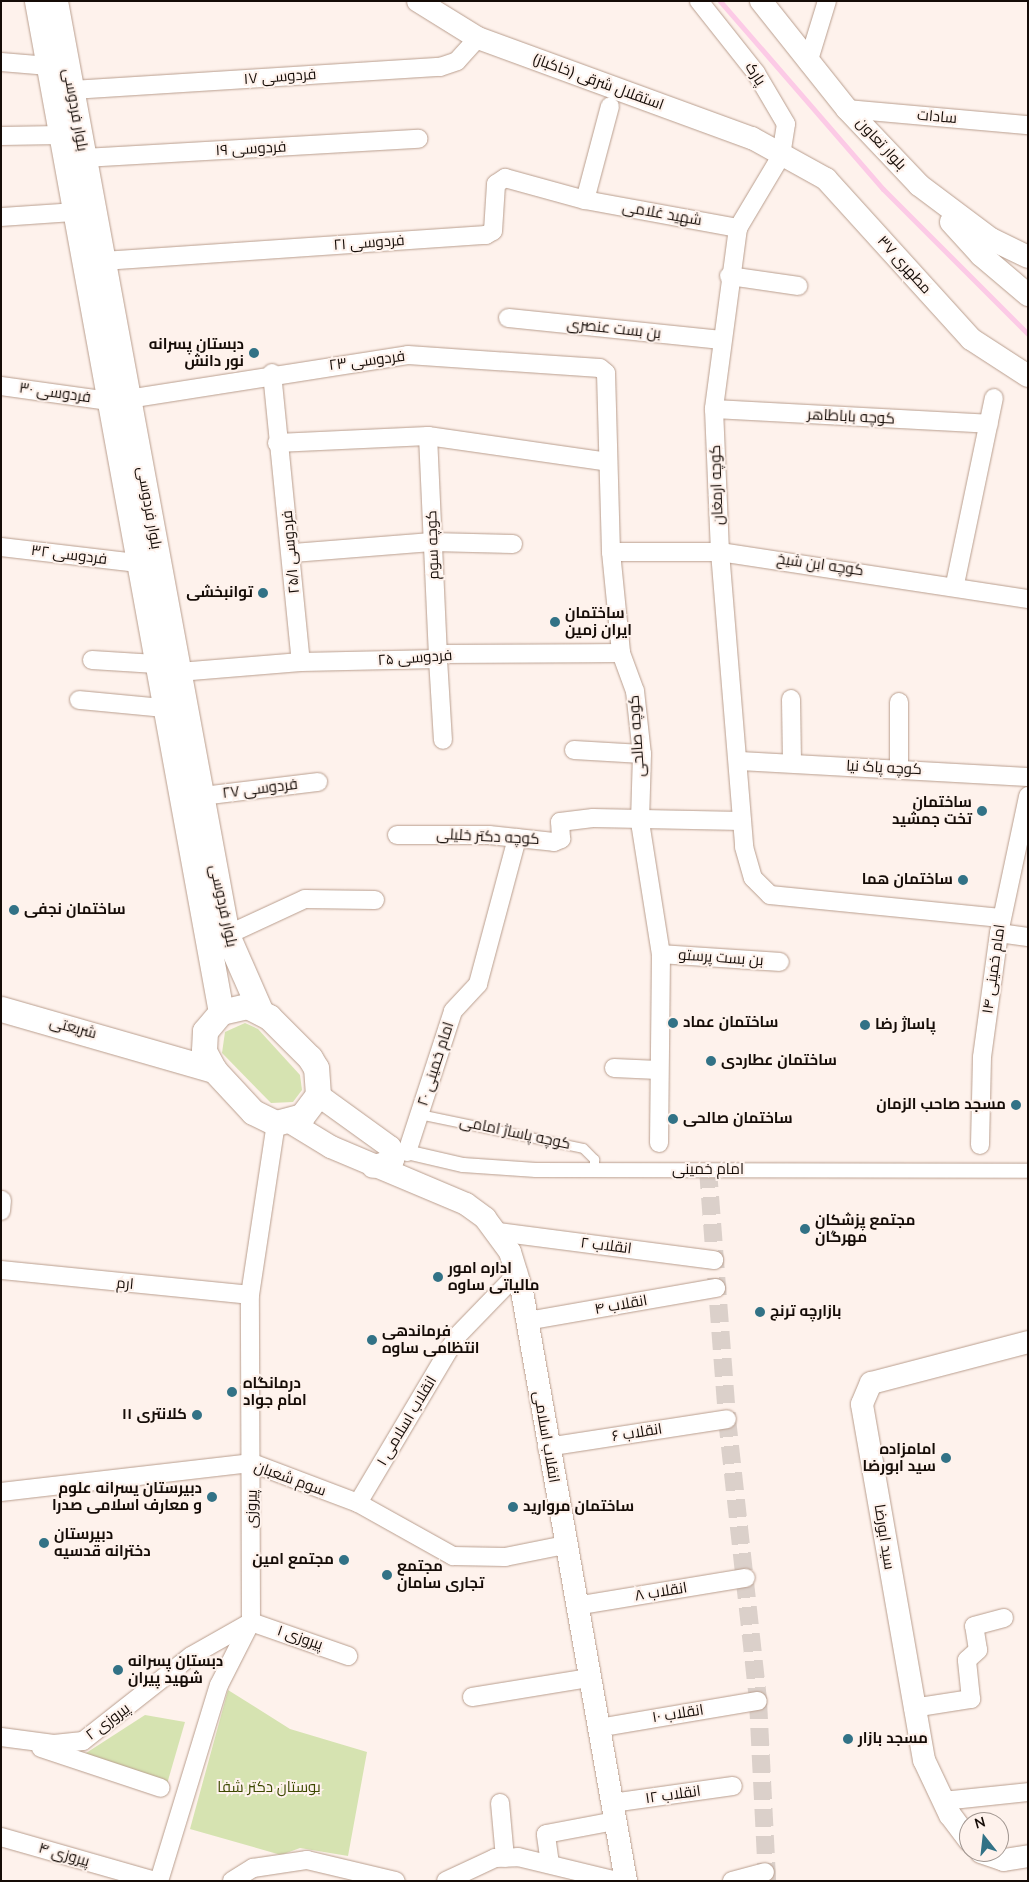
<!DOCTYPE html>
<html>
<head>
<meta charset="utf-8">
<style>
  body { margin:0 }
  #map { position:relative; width:1029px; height:1882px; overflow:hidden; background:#fef2ec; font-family:"Nunito Sans",Cairo,sans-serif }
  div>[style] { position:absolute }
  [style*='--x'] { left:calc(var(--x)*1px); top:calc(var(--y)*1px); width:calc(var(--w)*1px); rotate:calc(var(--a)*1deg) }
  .green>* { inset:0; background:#d6e3b1 }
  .stream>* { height:5px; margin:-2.5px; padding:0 2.5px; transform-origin:2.5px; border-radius:2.5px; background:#fccae6 }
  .minor-tunnel>* { height:18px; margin-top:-9px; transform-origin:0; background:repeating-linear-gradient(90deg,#dbd0ca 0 18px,transparent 0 27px) }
  .roads { filter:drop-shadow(0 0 1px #b99e8e) drop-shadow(0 0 1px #b99e8e) }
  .service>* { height:9px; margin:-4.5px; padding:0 4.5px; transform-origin:4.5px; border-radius:4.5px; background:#fff }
  .pedestrian>* { height:14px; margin:-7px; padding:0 7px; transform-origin:7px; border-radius:7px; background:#fff }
  .minor>* { height:18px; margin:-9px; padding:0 9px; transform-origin:9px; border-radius:9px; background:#fff }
  .tertiary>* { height:22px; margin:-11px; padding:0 11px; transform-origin:11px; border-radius:11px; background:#fff }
  .secondary>* { height:25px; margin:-12.5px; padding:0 12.5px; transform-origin:12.5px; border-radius:12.5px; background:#fff }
  .dots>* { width:14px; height:14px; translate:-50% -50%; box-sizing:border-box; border:2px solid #fef2ec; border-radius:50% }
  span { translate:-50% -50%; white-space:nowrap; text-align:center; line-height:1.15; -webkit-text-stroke:4px #fef2ec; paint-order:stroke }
  .street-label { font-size:15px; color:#150c07 }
  .poi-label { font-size:15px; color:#150c07; font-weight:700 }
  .right { translate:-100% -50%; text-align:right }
  .left { translate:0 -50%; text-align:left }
  .park-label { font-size:15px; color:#3c4800 }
  .frame { position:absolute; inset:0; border:2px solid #150c07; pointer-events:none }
  .north { position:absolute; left:959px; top:1812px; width:50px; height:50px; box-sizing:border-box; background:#fef2ec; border:1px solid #a19690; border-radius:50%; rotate:344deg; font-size:14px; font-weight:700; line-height:20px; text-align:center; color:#150c07 }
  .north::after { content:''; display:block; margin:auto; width:18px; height:22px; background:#327286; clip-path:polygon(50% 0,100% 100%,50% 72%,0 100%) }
</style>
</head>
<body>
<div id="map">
  <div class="green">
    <i style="clip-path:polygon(245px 1023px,258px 1029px,300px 1075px,302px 1090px,293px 1102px,271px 1103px,222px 1053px,225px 1032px)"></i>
    <i style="clip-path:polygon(228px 1690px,290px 1729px,367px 1752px,348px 1856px,300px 1848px,281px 1855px,190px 1829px)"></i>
    <i style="clip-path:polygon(145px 1715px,185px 1722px,167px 1784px,83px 1755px)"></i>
  </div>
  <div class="stream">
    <i style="--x:720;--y:1;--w:249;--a:49.1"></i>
    <i style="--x:883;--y:189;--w:205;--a:45"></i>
  </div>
  <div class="minor-tunnel">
    <i style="--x:708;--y:1170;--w:250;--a:85.6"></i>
    <i style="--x:727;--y:1419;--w:284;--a:83.7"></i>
    <i style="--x:758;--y:1701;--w:180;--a:87.1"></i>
  </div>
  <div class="roads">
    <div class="service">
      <i style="--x:419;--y:1114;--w:167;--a:11.7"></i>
      <i style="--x:583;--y:1148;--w:16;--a:45"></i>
      <i style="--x:594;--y:1159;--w:12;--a:90"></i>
    </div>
    <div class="pedestrian">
      <i style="--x:398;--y:1150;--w:67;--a:13"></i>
      <i style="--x:463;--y:1165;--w:73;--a:3.9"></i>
      <i style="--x:536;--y:1170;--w:492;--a:0.1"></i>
    </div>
    <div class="minor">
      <i style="--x:699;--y:1;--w:92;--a:51.6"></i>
      <i style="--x:756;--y:73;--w:59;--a:59.5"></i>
      <i style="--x:786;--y:124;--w:32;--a:99"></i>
      <i style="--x:781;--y:156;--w:84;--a:120.8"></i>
      <i style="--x:738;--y:228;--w:183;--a:97.6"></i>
      <i style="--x:714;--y:409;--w:143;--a:87.6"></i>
      <i style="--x:720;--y:552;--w:296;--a:85.3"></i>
      <i style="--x:744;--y:847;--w:32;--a:74"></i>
      <i style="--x:753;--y:878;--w:24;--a:45"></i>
      <i style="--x:770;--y:895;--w:232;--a:5.7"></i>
      <i style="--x:1;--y:62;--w:48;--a:4.8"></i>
      <i style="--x:808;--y:63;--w:65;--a:-73"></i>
      <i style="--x:72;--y:90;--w:369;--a:-3.6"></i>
      <i style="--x:440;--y:67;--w:18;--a:-19"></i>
      <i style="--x:457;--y:61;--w:31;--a:-48"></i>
      <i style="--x:847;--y:109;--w:182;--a:5.1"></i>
      <i style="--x:1;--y:136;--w:60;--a:-1"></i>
      <i style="--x:84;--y:158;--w:335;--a:-3.3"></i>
      <i style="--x:585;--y:200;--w:97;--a:-75.1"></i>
      <i style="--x:1;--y:217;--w:74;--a:-3.9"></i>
      <i style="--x:103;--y:261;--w:384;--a:-3.9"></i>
      <i style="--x:486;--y:235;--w:8;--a:-30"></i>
      <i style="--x:493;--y:231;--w:47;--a:-86.3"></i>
      <i style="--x:496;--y:184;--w:11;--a:-34"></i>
      <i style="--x:505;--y:178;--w:83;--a:15.4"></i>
      <i style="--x:585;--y:200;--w:156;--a:10.4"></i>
      <i style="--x:729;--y:276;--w:70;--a:8.2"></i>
      <i style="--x:508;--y:318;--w:213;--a:5.9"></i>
      <i style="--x:272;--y:373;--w:290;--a:84.3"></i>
      <i style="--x:1;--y:386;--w:109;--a:7.9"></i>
      <i style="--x:128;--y:399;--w:283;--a:-8.9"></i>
      <i style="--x:408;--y:355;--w:192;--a:3.9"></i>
      <i style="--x:600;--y:368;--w:8;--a:40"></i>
      <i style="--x:606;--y:373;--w:179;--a:88.4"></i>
      <i style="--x:611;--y:552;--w:101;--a:84.3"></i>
      <i style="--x:621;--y:653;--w:40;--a:69.8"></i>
      <i style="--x:635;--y:691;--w:63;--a:83.7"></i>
      <i style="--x:642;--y:754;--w:68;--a:91.7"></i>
      <i style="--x:640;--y:822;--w:134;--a:81"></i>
      <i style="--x:661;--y:954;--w:189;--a:90.6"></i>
      <i style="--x:714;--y:409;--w:275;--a:3.1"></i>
      <i style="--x:428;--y:436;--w:218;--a:87.4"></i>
      <i style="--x:277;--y:443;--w:151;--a:-2.7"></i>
      <i style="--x:428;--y:436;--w:182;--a:8.2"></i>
      <i style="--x:1;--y:547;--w:138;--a:6.7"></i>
      <i style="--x:611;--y:552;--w:109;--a:0"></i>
      <i style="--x:720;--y:552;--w:312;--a:8.7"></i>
      <i style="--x:293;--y:553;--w:139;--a:-4.5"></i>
      <i style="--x:432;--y:542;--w:81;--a:1.4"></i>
      <i style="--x:955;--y:584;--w:190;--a:-78.2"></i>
      <i style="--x:438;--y:659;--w:81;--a:86.5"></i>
      <i style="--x:92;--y:660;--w:64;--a:3.6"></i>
      <i style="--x:179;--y:672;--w:122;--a:-4.7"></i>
      <i style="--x:301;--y:662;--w:137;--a:-1.3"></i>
      <i style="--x:438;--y:659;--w:5;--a:-90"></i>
      <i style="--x:438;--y:654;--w:183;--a:-0.3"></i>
      <i style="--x:791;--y:699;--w:64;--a:89.1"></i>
      <i style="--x:79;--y:700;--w:85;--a:5.4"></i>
      <i style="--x:574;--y:750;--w:68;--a:3.4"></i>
      <i style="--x:740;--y:761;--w:288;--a:3.2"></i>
      <i style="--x:899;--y:768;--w:66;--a:-90"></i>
      <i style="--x:202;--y:796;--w:117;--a:-6.9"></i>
      <i style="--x:397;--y:835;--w:92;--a:0"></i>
      <i style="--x:489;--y:835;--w:65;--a:6.1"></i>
      <i style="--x:554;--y:842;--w:8;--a:-23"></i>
      <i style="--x:561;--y:839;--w:17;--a:-93"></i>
      <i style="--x:560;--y:822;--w:33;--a:-7"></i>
      <i style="--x:593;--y:818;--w:149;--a:1.2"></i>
      <i style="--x:999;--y:933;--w:29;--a:8"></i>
      <i style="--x:227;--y:935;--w:86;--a:-24.8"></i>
      <i style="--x:305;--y:899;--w:70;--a:0.8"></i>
      <i style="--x:661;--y:954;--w:119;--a:3.8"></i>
      <i style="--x:614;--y:1068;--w:44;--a:2.6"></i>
      <i style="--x:980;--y:1145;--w:88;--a:-88.7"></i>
      <i style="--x:982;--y:1057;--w:125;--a:-82.2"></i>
      <i style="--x:999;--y:933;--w:140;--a:-78"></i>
      <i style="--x:407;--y:1152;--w:148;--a:-71.9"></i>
      <i style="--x:453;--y:1011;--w:37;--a:-47"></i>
      <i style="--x:478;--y:984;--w:151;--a:-75"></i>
      <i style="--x:1;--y:1211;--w:11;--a:-85"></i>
      <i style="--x:498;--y:1232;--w:218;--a:7.4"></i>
      <i style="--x:1;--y:1270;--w:250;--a:5.7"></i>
      <i style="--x:527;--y:1321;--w:192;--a:-9.9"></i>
      <i style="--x:547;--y:1447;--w:182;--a:-8.8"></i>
      <i style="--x:1;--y:1492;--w:253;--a:-6.6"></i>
      <i style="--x:252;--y:1463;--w:113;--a:20.7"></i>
      <i style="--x:358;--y:1503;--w:109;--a:29.2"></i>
      <i style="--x:453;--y:1556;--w:52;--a:1.1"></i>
      <i style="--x:505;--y:1557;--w:61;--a:-11.3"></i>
      <i style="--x:358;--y:1503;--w:194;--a:-59.3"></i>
      <i style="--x:457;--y:1336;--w:88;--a:-45.9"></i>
      <i style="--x:576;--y:1606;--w:172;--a:-9.4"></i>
      <i style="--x:472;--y:1697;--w:119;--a:-9.2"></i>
      <i style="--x:913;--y:1708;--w:59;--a:-8.8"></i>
      <i style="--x:971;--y:1699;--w:39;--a:-96"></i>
      <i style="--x:967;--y:1660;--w:15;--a:-42"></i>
      <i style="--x:978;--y:1650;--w:24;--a:-99"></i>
      <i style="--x:974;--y:1626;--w:31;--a:-15"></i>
      <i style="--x:598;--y:1728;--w:162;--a:-9.6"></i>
      <i style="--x:1;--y:1737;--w:53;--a:7.5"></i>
      <i style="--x:54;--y:1744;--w:29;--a:-6"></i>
      <i style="--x:83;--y:1741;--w:137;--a:-38.2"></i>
      <i style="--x:191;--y:1656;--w:69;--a:-29.5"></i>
      <i style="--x:251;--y:1622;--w:103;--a:19.3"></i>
      <i style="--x:41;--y:1748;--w:126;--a:18.4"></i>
      <i style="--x:943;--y:1801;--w:85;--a:-6"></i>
      <i style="--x:500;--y:1803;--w:55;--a:84.8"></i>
      <i style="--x:612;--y:1803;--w:122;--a:-8"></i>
      <i style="--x:1;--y:1837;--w:160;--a:15.9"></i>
      <i style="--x:550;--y:1864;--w:30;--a:-98"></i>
      <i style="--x:546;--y:1834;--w:70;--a:-10.7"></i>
      <i style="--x:159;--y:1881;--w:205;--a:-73"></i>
      <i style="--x:219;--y:1685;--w:71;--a:-63.1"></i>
      <i style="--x:251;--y:1622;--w:327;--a:-90.2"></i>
      <i style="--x:250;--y:1295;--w:174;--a:-81.4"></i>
      <i style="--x:232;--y:1881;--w:25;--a:-32"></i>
      <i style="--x:253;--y:1868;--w:55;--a:-8.4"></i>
      <i style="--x:307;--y:1860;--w:91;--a:13.3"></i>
      <i style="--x:446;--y:1881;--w:54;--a:-25.1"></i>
      <i style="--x:495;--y:1858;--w:23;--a:-2"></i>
      <i style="--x:518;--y:1857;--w:102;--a:13.6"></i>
      <i style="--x:732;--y:1881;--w:34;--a:-15"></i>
    </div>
    <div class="tertiary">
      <i style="--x:418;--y:1;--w:70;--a:31.7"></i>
      <i style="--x:478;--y:38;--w:292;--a:20.1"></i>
      <i style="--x:752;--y:138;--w:85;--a:29"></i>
      <i style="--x:826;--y:179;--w:216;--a:47.8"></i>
      <i style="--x:971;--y:339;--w:68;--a:33"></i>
      <i style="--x:761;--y:1;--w:138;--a:51.5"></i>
      <i style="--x:847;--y:109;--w:105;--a:46.5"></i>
      <i style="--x:919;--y:185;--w:90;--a:36.9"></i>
      <i style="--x:991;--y:239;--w:41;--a:25.9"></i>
      <i style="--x:951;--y:222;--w:45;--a:47.7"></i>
      <i style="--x:981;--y:255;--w:62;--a:40.4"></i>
      <i style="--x:318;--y:1095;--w:89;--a:35.8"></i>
      <i style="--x:390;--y:1147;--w:13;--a:77"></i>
      <i style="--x:393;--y:1160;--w:21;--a:161"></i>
      <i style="--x:290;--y:1122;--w:48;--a:31.4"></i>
      <i style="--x:331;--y:1147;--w:147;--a:22.9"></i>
      <i style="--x:466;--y:1204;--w:24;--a:36"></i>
      <i style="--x:485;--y:1218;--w:42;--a:53.7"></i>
      <i style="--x:510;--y:1252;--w:41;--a:72.9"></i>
      <i style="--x:522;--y:1291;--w:599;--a:80"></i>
      <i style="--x:969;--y:1840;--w:31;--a:-127"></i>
      <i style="--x:950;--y:1815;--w:61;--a:-115.3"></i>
      <i style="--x:924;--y:1760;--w:361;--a:-99.9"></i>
      <i style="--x:862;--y:1404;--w:23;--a:-67"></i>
      <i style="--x:871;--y:1383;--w:162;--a:-14.6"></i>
      <i style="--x:981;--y:1852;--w:24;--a:19"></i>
      <i style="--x:1004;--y:1860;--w:24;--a:-9"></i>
    </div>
    <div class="secondary">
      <i style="--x:37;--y:1;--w:1028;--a:79.69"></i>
      <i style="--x:55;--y:1;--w:950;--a:79.57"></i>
      <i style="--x:227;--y:935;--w:82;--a:66.3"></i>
      <i style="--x:1;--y:1009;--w:222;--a:16"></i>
      <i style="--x:214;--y:1070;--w:57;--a:47.1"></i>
      <i style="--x:253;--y:1112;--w:25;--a:26"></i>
      <i style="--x:276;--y:1123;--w:27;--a:-15"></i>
      <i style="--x:302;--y:1116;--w:26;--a:-53"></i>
      <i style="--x:318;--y:1095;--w:27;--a:-94"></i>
      <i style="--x:316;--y:1068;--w:12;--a:-121"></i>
      <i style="--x:310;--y:1058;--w:58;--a:-135"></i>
      <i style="--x:269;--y:1017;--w:25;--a:-153"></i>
      <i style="--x:247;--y:1006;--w:27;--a:167"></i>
      <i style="--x:221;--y:1012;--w:25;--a:130"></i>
      <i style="--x:205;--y:1031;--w:20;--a:93"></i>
      <i style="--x:204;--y:1051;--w:21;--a:62"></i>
    </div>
  </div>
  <div class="dots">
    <i style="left:254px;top:353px;background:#327286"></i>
    <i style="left:263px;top:593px;background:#327286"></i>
    <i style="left:555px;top:622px;background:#327286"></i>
    <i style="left:982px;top:811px;background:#327286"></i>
    <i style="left:963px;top:880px;background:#327286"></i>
    <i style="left:14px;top:910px;background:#327286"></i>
    <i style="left:673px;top:1023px;background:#327286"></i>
    <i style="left:865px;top:1025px;background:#327286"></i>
    <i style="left:711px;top:1061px;background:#327286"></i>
    <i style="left:1016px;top:1105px;background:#327286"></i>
    <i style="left:673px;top:1119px;background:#327286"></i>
    <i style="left:805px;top:1229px;background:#327286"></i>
    <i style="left:438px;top:1277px;background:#327286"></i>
    <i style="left:760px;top:1312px;background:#327286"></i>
    <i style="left:372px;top:1340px;background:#327286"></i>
    <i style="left:232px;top:1392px;background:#327286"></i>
    <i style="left:197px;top:1415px;background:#327286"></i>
    <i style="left:946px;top:1458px;background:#327286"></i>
    <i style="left:212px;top:1497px;background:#327286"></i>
    <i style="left:513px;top:1507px;background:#327286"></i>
    <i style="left:44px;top:1543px;background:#327286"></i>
    <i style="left:344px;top:1560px;background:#327286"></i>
    <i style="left:387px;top:1575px;background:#327286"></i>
    <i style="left:118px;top:1670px;background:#327286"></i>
    <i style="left:848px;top:1739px;background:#327286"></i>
  </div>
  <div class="street-label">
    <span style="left:755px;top:74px;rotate:57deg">پارک</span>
    <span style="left:280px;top:77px;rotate:-4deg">فردوسی ۱۷</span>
    <span style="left:598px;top:82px;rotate:20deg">استقلال شرقی (خاکباز)</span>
    <span style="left:75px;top:110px;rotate:80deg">بلوار فردوسی</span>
    <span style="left:937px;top:117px;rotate:5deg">سادات</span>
    <span style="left:881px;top:144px;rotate:47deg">بلوار تعاون</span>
    <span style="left:251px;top:149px;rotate:-3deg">فردوسی ۱۹</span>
    <span style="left:662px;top:214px;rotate:10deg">شهید غلامی</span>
    <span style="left:369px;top:243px;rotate:-4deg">فردوسی ۲۱</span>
    <span style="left:904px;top:265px;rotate:48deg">مطهری ۳۷</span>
    <span style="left:614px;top:329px;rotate:6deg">بن بست عنصری</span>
    <span style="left:367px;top:361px;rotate:-7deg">فردوسی ۲۳</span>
    <span style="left:55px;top:393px;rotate:8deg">فردوسی ۳۰</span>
    <span style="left:851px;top:417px;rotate:3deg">کوچه باباطاهر</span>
    <span style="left:717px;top:485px;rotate:-92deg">کوچه ارمغان</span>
    <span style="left:149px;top:508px;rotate:80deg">بلوار فردوسی</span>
    <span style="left:433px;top:545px;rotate:-92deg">کوچه سوم</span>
    <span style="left:291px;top:552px;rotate:-95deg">فردوسی ۲۵/۱</span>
    <span style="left:69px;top:555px;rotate:7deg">فردوسی ۳۲</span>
    <span style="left:820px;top:565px;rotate:8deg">کوچه ابن شیخ</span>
    <span style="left:415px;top:658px;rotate:-4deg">فردوسی ۲۵</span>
    <span style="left:637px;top:736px;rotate:-94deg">کوچه صالحی</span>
    <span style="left:884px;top:768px;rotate:3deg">کوچه پاک نیا</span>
    <span style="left:260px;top:789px;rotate:-7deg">فردوسی ۲۷</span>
    <span style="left:488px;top:837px;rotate:3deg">کوچه دکتر خلیلی</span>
    <span style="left:223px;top:906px;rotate:78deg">بلوار فردوسی</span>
    <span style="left:721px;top:958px;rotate:4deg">بن بست پرستو</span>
    <span style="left:994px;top:969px;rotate:-82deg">امام خمینی ۱۴</span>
    <span style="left:73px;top:1028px;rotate:15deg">شریعتی</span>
    <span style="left:436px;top:1064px;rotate:-72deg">امام خمینی ۲۰</span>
    <span style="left:515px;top:1133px;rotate:12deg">کوچه پاساژ امامی</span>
    <span style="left:708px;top:1170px">امام خمینی</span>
    <span style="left:606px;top:1246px;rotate:7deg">انقلاب ۲</span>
    <span style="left:125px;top:1284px;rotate:5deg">ارم</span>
    <span style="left:621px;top:1305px;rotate:-10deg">انقلاب ۴</span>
    <span style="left:407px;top:1421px;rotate:-59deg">انقلاب اسلامی ۱</span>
    <span style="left:637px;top:1433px;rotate:-9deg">انقلاب ۶</span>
    <span style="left:546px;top:1437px;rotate:80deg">انقلاب اسلامی</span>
    <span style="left:290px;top:1479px;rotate:20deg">سوم شعبان</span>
    <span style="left:252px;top:1509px;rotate:-89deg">پیروزی</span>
    <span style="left:884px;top:1537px;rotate:81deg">سید ابورضا</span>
    <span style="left:661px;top:1592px;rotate:-9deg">انقلاب ۸</span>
    <span style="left:300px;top:1638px;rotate:19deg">پیروزی ۱</span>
    <span style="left:678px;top:1714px;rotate:-9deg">انقلاب ۱۰</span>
    <span style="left:108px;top:1722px;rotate:-37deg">پیروزی ۲</span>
    <span style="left:673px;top:1795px;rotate:-8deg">انقلاب ۱۲</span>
    <span style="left:64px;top:1855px;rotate:16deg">پیروزی ۴</span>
  </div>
  <div class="poi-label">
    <span class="right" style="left:244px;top:353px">دبستان پسرانه<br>نور دانش</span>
    <span class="right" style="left:253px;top:593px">توانبخشی</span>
    <span class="left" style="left:565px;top:622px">ساختمان<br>ایران زمین</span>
    <span class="right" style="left:972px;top:811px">ساختمان<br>تخت جمشید</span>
    <span class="right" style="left:953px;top:880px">ساختمان هما</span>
    <span class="left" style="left:24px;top:910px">ساختمان نجفی</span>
    <span class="left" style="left:683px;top:1023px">ساختمان عماد</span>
    <span class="left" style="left:875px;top:1025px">پاساژ رضا</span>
    <span class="left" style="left:721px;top:1061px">ساختمان عطاردی</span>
    <span class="right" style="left:1006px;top:1105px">مسجد صاحب الزمان</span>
    <span class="left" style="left:683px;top:1119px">ساختمان صالحی</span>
    <span class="left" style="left:815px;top:1229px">مجتمع پزشكان<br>مهرگان</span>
    <span class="left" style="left:448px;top:1277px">اداره امور<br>مالیاتی ساوه</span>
    <span class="left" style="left:770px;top:1312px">بازارچه ترنج</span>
    <span class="left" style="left:382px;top:1340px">فرماندهی<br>انتظامی ساوه</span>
    <span class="left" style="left:243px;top:1392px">درمانگاه<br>امام جواد</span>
    <span class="right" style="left:187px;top:1415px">کلانتری ۱۱</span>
    <span class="right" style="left:936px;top:1458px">امامزاده<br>سید ابورضا</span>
    <span class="right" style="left:202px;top:1497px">دبیرستان پسرانه علوم<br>و معارف اسلامی صدرا</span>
    <span class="left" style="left:523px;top:1507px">ساختمان مروارید</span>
    <span class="left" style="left:54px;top:1543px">دبیرستان<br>دخترانه قدسیه</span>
    <span class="right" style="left:334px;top:1560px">مجتمع امین</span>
    <span class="left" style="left:397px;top:1575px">مجتمع<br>تجاری سامان</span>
    <span class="left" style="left:128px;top:1670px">دبستان پسرانه<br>شهید پیران</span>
    <span class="left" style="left:858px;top:1739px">مسجد بازار</span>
  </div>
  <div class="park-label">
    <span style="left:269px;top:1788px">بوستان دکتر شفا</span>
  </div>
  <div class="frame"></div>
  <div class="north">N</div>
</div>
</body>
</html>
